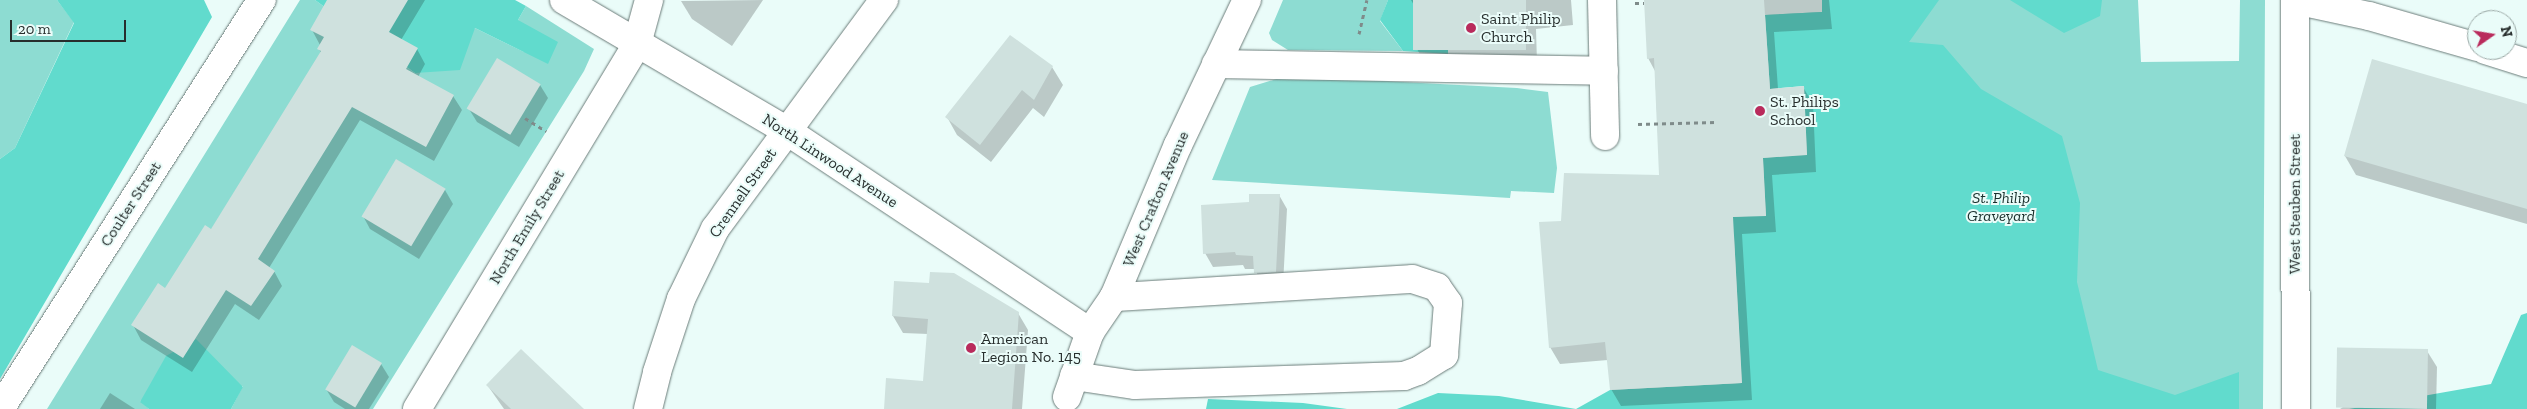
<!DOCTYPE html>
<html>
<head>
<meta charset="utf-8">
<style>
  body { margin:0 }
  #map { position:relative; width:2527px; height:409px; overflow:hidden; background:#eafcf9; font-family:"Zilla Slab",serif }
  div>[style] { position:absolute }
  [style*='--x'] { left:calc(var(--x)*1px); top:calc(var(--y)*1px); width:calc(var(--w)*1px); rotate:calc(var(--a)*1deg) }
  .green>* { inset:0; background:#8ddcd2 }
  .forest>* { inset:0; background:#61dbcd }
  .shadow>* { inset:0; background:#0003 }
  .building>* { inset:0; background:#cfe1de; transform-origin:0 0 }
  .path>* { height:3px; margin-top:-1.5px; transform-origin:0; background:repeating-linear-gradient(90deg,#7f8b8a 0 4px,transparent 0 8px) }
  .roads { filter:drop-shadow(0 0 1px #6b7c79) drop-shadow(0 0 1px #6b7c79) }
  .minor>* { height:28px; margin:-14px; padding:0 14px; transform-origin:14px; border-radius:14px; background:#fff }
  .major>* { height:28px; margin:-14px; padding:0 14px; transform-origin:14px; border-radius:14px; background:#fff }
  .dots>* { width:14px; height:14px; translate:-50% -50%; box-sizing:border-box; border:2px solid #eafcf9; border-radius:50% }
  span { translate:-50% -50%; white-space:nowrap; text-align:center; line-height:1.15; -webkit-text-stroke:4px #eafcf9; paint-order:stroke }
  .poi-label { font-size:16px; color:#272e2d }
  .left { translate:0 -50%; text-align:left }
  .street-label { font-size:16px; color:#272e2d }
  .park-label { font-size:16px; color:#182e2b; font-style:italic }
  .north { position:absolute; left:2467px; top:10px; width:50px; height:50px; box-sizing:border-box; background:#eafcf9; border:1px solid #9caaa7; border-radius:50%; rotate:77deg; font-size:14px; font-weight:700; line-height:20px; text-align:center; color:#272e2d }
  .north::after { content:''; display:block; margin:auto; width:18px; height:22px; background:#b92b5c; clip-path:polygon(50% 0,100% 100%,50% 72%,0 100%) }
  .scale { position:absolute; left:10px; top:20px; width:116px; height:22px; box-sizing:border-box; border:2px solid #272e2d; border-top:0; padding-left:6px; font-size:15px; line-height:18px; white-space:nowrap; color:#272e2d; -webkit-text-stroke:4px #eafcf9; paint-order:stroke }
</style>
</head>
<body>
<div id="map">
  <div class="green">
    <i style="clip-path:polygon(0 0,57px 0,74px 22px,15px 148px,0 159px)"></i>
    <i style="clip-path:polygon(300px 0,315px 0,415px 73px,475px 28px,524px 52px,518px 20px,526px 6px,594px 49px,584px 71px,373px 409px,231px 409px,243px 386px,140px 401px,149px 409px,47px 409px)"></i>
    <i style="clip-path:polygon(1283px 0,1388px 0,1380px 21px,1403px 51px,1288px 50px,1272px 40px,1269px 33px)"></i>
    <i style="clip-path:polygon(1822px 0,2138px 0,2141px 62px,2239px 61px,2240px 0,2265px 0,2263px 409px,1743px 409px,1733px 217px,1766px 215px,1763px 158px,1807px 154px,1804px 86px,1765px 15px,1822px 12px)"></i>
    <i style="clip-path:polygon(1286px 76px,1517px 88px,1548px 92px,1557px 168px,1554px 193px,1511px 191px,1510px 198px,1212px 180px,1250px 87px)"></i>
  </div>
  <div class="forest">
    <i style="clip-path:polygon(57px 0,204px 0,212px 17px,0 379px,0 159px,15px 148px,74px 23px)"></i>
    <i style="clip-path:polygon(315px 0,515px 0,526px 6px,518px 20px,558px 42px,548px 64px,475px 28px,460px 70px,415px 73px)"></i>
    <i style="clip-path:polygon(1388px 0,1413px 0,1416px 49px,1448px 49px,1448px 54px,1403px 51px,1380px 20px)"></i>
    <i style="clip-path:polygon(1822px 0,1939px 0,1909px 42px,1943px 45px,1981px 89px,2062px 136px,2080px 203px,2077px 282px,2098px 370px,2175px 395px,2239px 372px,2239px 409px,1397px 409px,1438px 393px,1499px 396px,1576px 409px,1610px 390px,1742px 383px,1734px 235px,1714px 218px,1766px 215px,1763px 158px,1807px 155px,1804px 86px,1770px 89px,1765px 15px,1822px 12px)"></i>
    <i style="clip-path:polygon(2010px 0,2102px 0,2100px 16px,2064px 33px)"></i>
    <i style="clip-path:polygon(2527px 313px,2527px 409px,2349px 409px,2491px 384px,2521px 315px)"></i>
    <i style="clip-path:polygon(196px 339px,243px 387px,231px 409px,149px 409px,140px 402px,166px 356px)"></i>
    <i style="clip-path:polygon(1208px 399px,1303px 403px,1347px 409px,1206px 409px)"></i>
  </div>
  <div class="shadow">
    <i style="clip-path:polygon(328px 0,425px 0,401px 40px,417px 49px,425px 64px,418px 77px,453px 96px,462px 110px,434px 161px,360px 120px,269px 268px,274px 271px,282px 286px,259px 320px,235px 304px,192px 372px,141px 340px,133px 325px,165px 289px,211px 230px,321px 53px,319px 49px,320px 45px,312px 30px)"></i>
    <i style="clip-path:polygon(763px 0,732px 46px,692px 19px,681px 1px)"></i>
    <i style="clip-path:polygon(1411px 0,1571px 0,1573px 25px,1536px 29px,1537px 63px,1427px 67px,1417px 49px,1415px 7px)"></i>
    <i style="clip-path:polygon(1645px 0,1829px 0,1832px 29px,1774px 32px,1778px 89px,1803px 87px,1813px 104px,1816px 172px,1772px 175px,1776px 232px,1742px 234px,1752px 400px,1621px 406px,1611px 389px,1608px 360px,1560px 364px,1550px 347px,1660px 176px,1655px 71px,1648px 58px)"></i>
    <i style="clip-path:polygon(1052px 67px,1063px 85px,1044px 117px,1033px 108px,991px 162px,957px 135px,947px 117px)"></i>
    <i style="clip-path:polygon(540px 85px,548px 98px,519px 147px,477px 122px,469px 109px)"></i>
    <i style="clip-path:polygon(2527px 105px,2527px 224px,2356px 175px,2345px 156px)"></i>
    <i style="clip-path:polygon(397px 160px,445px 190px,453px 204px,419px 259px,370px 229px,363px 216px)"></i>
    <i style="clip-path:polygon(1279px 195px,1287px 209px,1283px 285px,1263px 286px,1255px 269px,1245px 269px,1243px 265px,1213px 267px,1205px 253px,1250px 203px)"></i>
    <i style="clip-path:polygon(930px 285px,1018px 313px,1028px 330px,1022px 409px,885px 409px,924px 382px,928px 334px,903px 333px,893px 316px)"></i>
    <i style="clip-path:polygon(2427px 351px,2437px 367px,2436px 409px,2340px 409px)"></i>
    <i style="clip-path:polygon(381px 364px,389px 377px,369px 409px,345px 409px,334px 402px,326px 389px)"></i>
    <i style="clip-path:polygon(488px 386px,582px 409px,504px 409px)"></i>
    <i style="clip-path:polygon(110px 393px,135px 409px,100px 409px)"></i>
  </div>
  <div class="building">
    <i style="clip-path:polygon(327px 0,408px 0,389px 32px,418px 48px,406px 69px,454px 95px,426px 147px,352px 107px,258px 259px,275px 271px,251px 306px,226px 290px,183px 358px,131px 325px,158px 283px,165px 288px,205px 225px,211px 229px,321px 51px,317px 49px,324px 37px,310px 30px)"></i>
    <i style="left:1413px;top:0;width:113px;height:50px"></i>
    <i style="clip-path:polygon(1644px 0,1764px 0,1770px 89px,1804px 86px,1807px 155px,1763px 158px,1766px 216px,1733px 217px,1742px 383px,1610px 390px,1605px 342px,1549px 348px,1539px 222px,1561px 221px,1564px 173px,1659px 175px,1654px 58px,1647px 59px)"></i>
    <i style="clip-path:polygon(1010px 35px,1053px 66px,1034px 100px,1022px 90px,980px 145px,945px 117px)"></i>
    <i style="left:497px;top:58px;width:51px;height:59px;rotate:31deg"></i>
    <i style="clip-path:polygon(2372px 59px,2527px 104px,2527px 209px,2344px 156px)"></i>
    <i style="left:396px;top:159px;width:58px;height:67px;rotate:31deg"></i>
    <i style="clip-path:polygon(1249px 194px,1280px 194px,1276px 272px,1254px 273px,1253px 256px,1236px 255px,1235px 252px,1203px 254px,1201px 205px,1249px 202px)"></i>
    <i style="clip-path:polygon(930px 272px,954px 273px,1019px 312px,1012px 409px,884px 409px,886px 378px,923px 381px,928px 319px,892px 316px,894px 281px,929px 283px)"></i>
    <i style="left:352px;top:345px;width:35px;height:52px;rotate:31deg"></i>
    <i style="clip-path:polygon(521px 349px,584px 409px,511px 409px,486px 385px)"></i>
    <i style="left:2428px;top:349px;width:60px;height:91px;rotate:91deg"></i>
  </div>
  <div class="path">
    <i style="--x:1635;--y:3;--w:9;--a:0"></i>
    <i style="--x:1359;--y:34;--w:35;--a:-77"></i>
    <i style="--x:525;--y:118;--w:25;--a:32"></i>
    <i style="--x:1638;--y:124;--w:78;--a:-1.5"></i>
  </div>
  <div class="roads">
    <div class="minor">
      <i style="--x:564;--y:0;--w:259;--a:30.4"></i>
      <i style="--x:787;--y:131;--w:364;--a:33.6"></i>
      <i style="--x:1602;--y:0;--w:136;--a:88.7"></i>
      <i style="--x:2295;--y:0;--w:76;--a:12.2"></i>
      <i style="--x:2369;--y:16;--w:112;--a:16"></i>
      <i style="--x:2485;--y:50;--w:44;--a:17.2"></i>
      <i style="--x:1216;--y:64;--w:388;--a:1"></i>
      <i style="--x:1074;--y:376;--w:62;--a:8.4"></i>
      <i style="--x:1135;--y:385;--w:269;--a:-1.9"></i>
      <i style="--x:1404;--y:376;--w:15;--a:-20"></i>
      <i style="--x:1418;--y:371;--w:31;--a:-32"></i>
      <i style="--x:1444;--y:355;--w:52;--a:-85.6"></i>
      <i style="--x:1448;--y:303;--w:19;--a:-125"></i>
      <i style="--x:1437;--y:287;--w:26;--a:-162"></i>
      <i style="--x:1412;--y:279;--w:299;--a:176.5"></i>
      <i style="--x:1067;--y:397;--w:69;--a:-70.5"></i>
      <i style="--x:1090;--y:332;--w:42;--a:-55.6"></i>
      <i style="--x:1114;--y:297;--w:165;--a:-67.2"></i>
      <i style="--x:1178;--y:145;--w:161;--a:-64.6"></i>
      <i style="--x:0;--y:409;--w:486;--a:-57.4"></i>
      <i style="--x:417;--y:409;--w:426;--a:-58.9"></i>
      <i style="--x:637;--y:44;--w:46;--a:-74.7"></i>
    </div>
    <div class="major">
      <i style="--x:2295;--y:0;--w:409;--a:89.9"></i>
      <i style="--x:648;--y:409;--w:38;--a:-76"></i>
      <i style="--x:657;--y:372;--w:77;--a:-71.8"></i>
      <i style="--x:681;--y:299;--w:78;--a:-64.1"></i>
      <i style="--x:715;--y:229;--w:285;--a:-53.6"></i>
    </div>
  </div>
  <div class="dots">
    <i style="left:1471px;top:28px;background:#b92b5c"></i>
    <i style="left:1760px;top:111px;background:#b92b5c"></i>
    <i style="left:971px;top:348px;background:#b92b5c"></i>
  </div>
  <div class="poi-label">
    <span class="left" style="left:1481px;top:28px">Saint Philip<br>Church</span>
    <span class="left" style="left:1770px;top:111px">St. Philips<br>School</span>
    <span class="left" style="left:981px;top:348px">American<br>Legion No. 145</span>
  </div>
  <div class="street-label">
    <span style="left:830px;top:161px;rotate:33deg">North Linwood Avenue</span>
    <span style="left:743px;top:193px;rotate:-55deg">Crennell Street</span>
    <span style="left:1156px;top:199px;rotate:-67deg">West Crafton Avenue</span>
    <span style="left:131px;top:204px;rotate:-57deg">Coulter Street</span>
    <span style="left:2295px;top:204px;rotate:-90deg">West Steuben Street</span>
    <span style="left:527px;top:227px;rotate:-59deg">North Emily Street</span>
  </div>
  <div class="park-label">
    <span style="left:2001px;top:207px">St. Philip<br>Graveyard</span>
  </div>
  <div class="north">N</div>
  <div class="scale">20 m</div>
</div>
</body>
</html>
